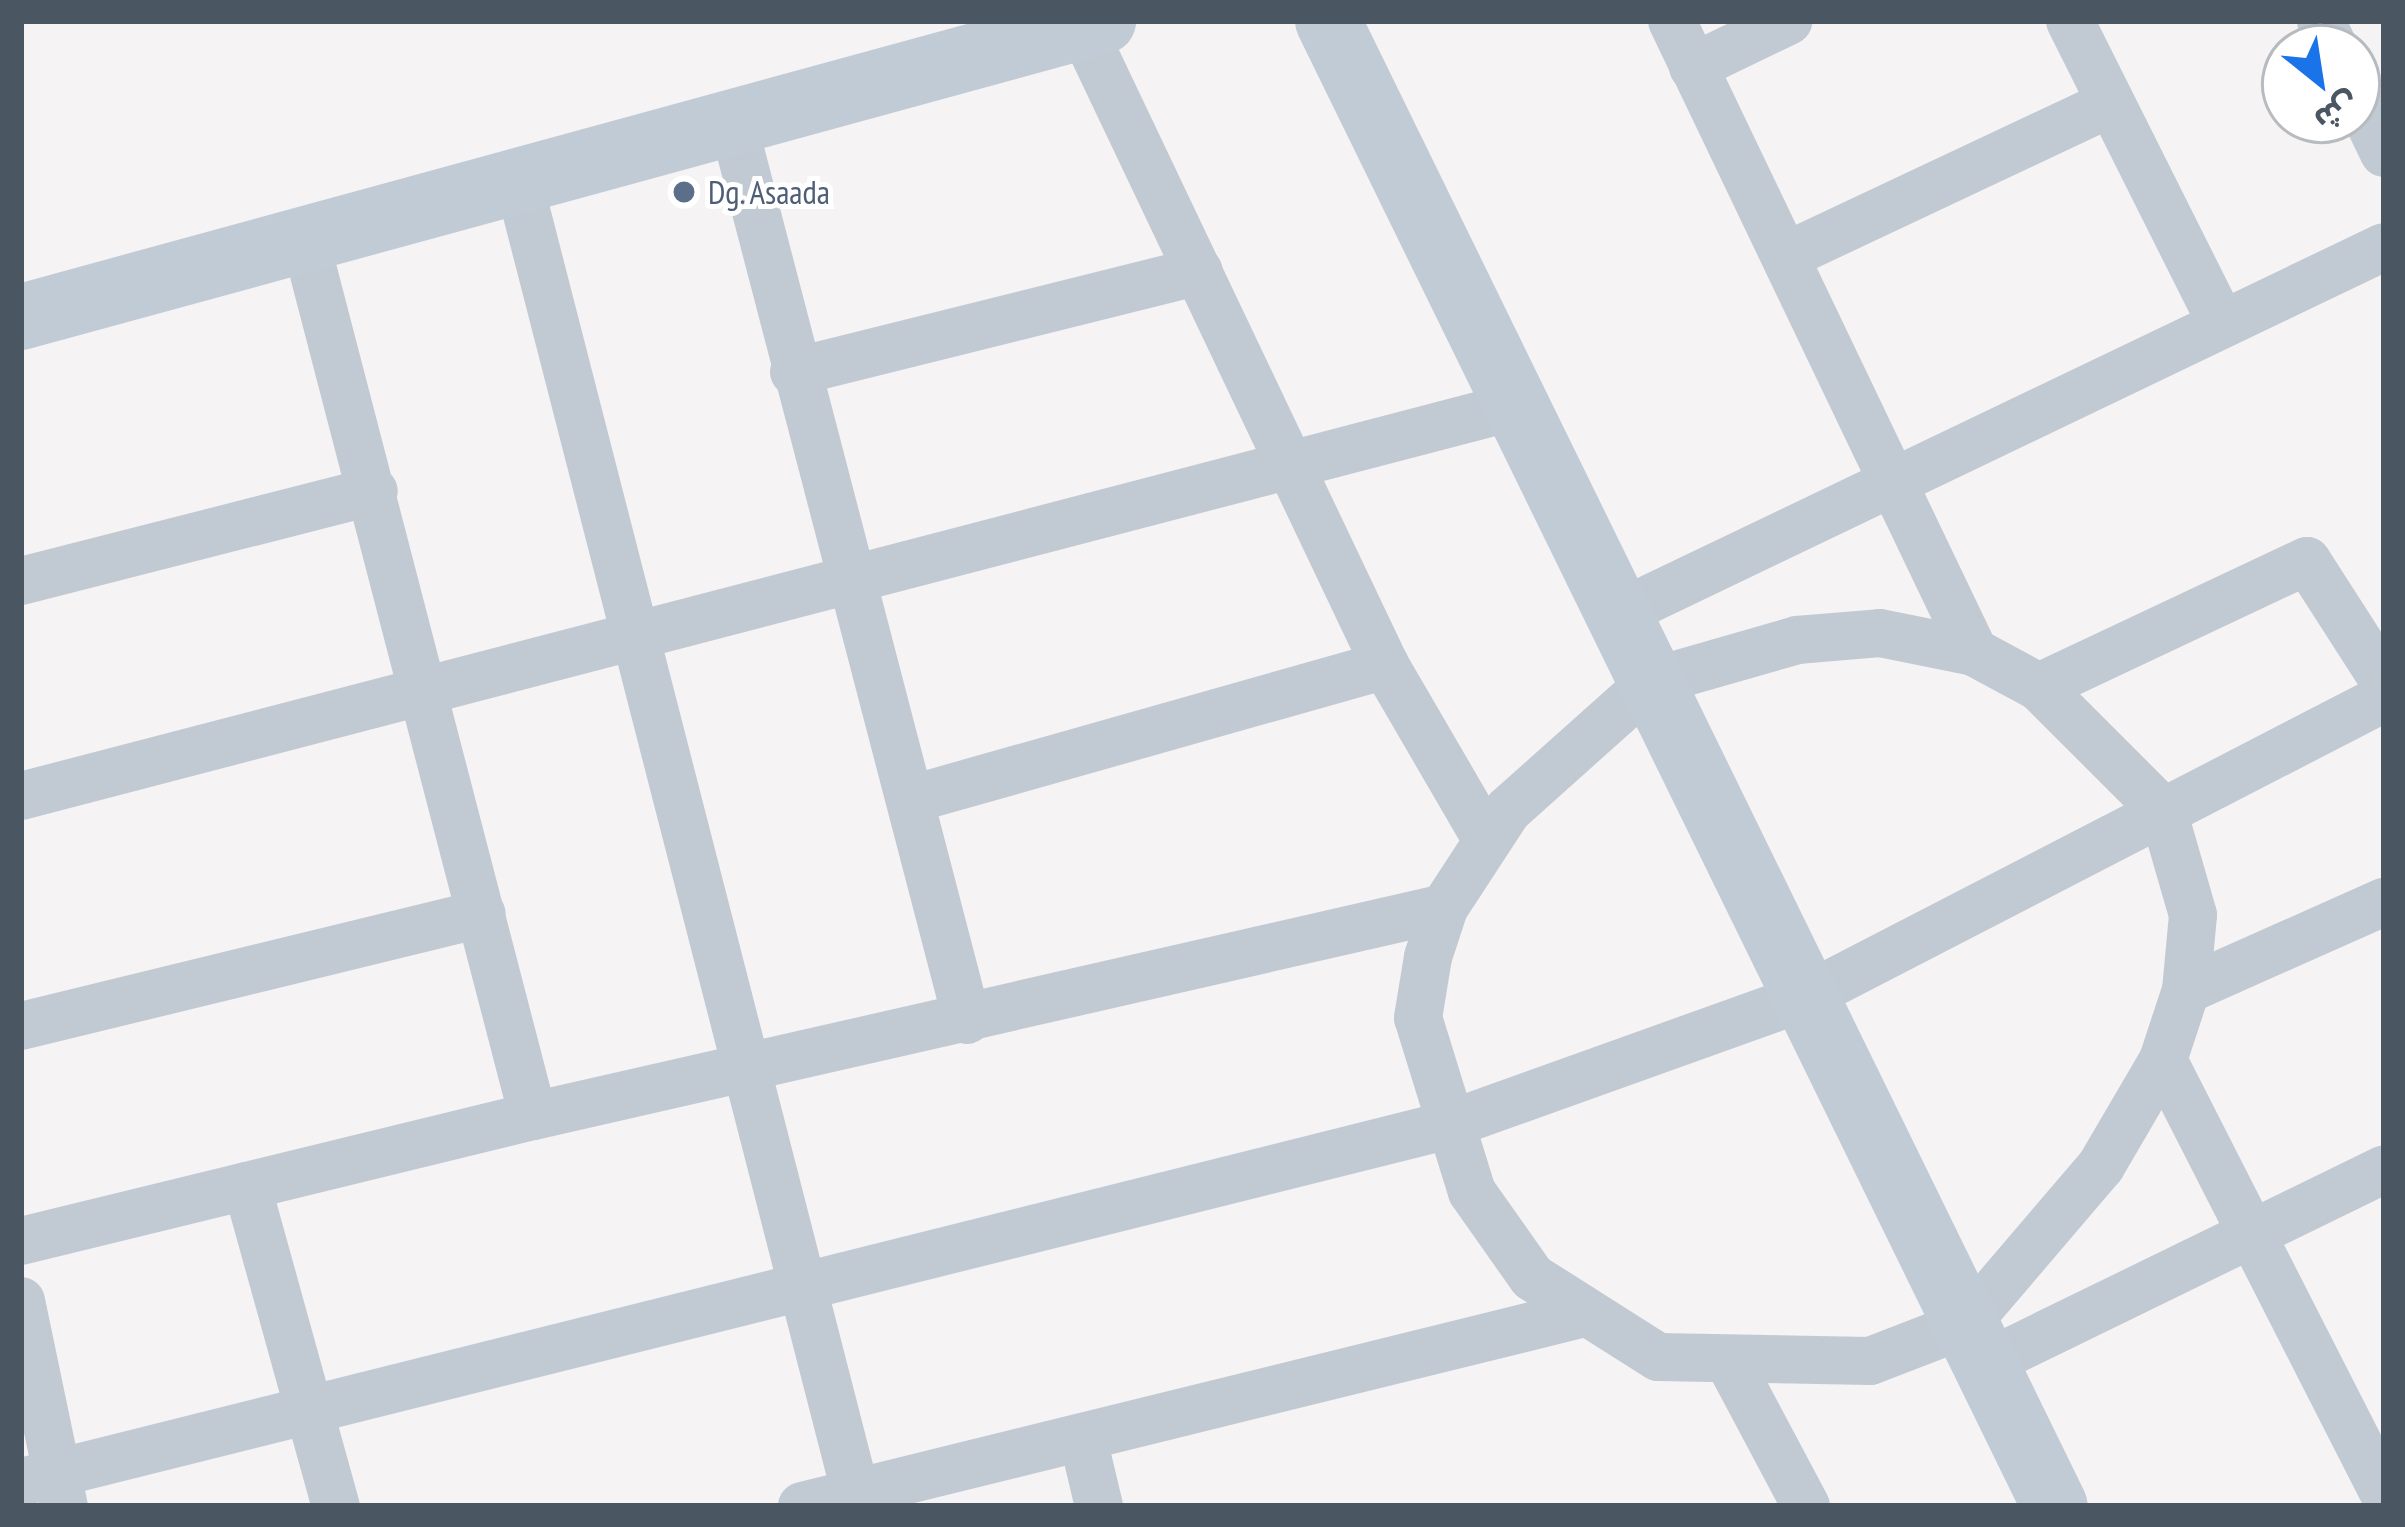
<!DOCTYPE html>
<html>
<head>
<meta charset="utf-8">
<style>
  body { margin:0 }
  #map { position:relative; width:2405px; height:1527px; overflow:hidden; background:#f5f3f3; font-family:"PT Sans Narrow","Noto Sans Arabic",sans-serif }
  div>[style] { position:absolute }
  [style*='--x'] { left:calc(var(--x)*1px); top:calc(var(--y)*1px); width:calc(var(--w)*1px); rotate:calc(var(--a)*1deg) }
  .street>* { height:48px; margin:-24px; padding:0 24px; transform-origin:24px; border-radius:24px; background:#c1cad2 }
  .secondary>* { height:66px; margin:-33px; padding:0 33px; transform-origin:33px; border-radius:33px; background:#c1cbd6 }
  .dots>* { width:33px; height:33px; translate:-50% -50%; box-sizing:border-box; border:6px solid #fff; border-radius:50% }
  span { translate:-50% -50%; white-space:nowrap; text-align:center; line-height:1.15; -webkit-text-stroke:10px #fff; paint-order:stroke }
  .service-label { font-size:33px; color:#4e5e75 }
  .left { translate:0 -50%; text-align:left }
  .frame { position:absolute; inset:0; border:24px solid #4a5661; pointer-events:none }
  .north { position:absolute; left:2261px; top:24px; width:120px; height:120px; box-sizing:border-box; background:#fff; border:3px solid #b7bbc0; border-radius:50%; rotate:150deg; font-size:33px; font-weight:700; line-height:48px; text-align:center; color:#4a5661 }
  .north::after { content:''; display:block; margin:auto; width:42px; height:54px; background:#1a73e8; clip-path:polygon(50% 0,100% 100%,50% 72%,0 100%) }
</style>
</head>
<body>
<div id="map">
  <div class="street">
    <i style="--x:1672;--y:21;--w:700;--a:64.42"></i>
    <i style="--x:2070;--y:21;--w:332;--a:63.4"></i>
    <i style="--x:2321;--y:21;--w:30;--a:64"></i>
    <i style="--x:1082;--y:28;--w:705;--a:64.56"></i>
    <i style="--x:1385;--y:665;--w:203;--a:59.8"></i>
    <i style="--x:1693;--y:67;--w:106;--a:-25.8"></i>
    <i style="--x:2357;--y:97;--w:62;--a:64.3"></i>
    <i style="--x:733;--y:123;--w:927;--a:75.38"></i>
    <i style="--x:519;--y:183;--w:1366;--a:75.59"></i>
    <i style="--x:1786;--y:256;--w:359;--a:-25.2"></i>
    <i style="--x:794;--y:372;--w:417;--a:-14"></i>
    <i style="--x:21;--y:581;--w:364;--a:-14.3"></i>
    <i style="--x:1618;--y:614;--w:849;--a:-25.6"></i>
    <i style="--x:1880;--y:633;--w:96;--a:11.4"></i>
    <i style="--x:1974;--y:652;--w:74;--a:28.3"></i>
    <i style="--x:2039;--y:687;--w:175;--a:45"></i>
    <i style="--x:2163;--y:811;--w:108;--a:73.9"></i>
    <i style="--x:2193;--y:915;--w:75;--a:95.3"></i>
    <i style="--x:2186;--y:990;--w:74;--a:108.2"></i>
    <i style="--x:2163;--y:1060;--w:123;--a:120.3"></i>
    <i style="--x:2101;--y:1166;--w:208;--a:130.5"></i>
    <i style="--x:1966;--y:1324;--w:103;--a:158.9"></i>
    <i style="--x:1870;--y:1361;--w:212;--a:-178.9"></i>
    <i style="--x:1658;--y:1357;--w:149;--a:-147.6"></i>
    <i style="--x:1532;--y:1277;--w:104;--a:-125.2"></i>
    <i style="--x:1472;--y:1192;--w:182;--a:-107.2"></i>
    <i style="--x:1418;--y:1018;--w:62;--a:-80.7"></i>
    <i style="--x:1428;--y:957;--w:52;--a:-71.9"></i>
    <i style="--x:1444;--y:908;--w:117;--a:-56.9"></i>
    <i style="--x:1508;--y:810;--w:192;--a:-41.8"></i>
    <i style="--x:1651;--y:682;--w:152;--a:-16"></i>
    <i style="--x:1797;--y:640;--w:83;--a:-4.8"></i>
    <i style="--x:2039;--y:687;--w:296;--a:-25.2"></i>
    <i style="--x:2307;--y:561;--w:143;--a:57.3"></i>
    <i style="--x:21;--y:796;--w:1545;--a:-14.62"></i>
    <i style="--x:912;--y:799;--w:492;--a:-15.8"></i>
    <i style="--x:2186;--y:990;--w:217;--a:-24"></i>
    <i style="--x:21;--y:1026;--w:474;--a:-13.7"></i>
    <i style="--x:2163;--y:1060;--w:487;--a:63"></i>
    <i style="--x:533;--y:1116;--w:934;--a:-12.86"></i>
    <i style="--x:247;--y:1186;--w:332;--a:74.5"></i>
    <i style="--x:21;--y:1241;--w:527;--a:-13.72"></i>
    <i style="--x:533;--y:1116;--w:898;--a:-104.58"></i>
    <i style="--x:21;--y:1301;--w:209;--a:78.2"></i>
    <i style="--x:1985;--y:1364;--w:444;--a:-26"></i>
    <i style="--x:1731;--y:1365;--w:160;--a:62"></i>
    <i style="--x:1083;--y:1439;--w:69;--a:76.6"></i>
    <i style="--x:21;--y:1482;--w:1468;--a:-14.04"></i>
    <i style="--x:1445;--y:1126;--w:382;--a:-19.7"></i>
    <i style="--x:1805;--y:997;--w:652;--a:-27.31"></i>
    <i style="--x:802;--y:1506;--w:806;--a:-13.85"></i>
  </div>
  <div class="secondary">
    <i style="--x:1328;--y:21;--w:1653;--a:63.92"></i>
    <i style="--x:21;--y:317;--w:1122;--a:-15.3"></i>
  </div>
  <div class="dots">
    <i style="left:684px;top:192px;background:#5c6f8a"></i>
  </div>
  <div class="service-label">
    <span class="left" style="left:708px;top:192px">Dg. Asaada</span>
  </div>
  <div class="frame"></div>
  <div class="north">ش</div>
</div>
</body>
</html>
